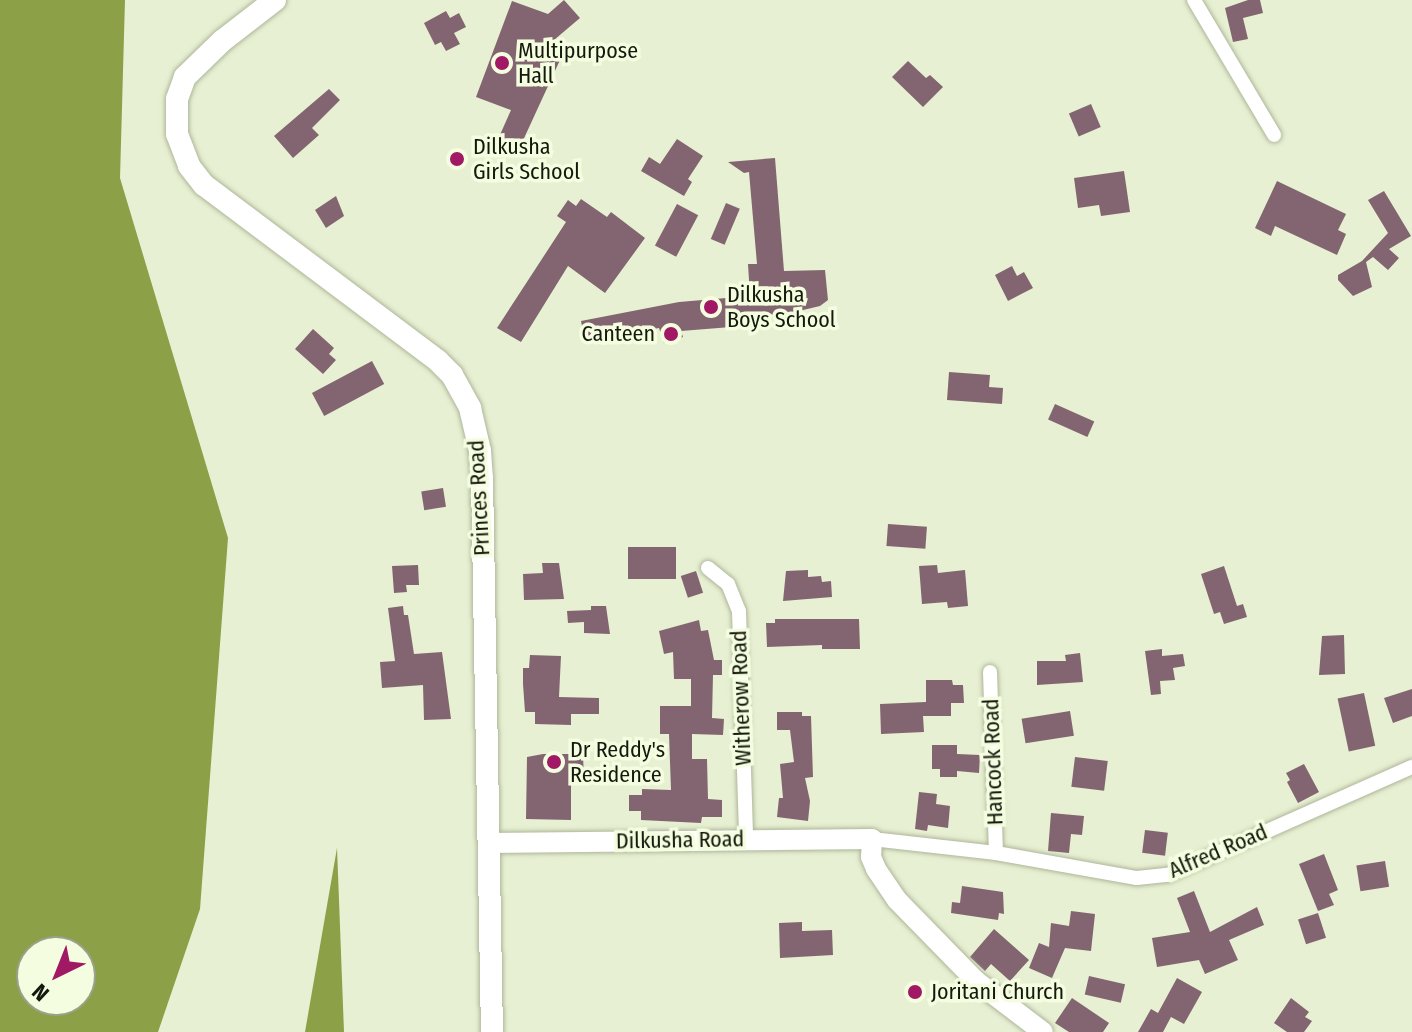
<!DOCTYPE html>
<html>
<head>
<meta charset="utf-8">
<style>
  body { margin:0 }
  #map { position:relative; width:1412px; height:1032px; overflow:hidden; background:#e7f0d2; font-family:"Fira Sans Condensed",sans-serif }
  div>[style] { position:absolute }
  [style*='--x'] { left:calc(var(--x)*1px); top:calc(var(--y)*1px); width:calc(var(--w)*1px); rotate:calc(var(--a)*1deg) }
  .water>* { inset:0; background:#8ba047 }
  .building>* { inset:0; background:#826570; transform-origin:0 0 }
  .roads { filter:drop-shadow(0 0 2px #aeb69a) drop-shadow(0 0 2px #aeb69a) }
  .street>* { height:14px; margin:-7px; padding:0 7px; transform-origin:7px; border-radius:7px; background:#fff }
  .secondary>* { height:20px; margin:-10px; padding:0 10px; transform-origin:10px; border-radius:10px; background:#fff }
  .primary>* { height:22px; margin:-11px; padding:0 11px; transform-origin:11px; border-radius:11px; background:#fff }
  .dots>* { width:22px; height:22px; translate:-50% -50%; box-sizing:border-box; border:4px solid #f4fddf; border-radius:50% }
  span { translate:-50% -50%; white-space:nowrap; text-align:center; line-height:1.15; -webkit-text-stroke:7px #f4fddf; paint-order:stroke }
  .poi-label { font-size:22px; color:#15180d }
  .left { translate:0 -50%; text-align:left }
  .right { translate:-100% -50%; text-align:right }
  .street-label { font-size:22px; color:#15180d }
  .north { position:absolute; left:16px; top:936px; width:80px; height:80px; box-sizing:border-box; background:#f4fddf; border:2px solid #9ba18b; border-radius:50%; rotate:223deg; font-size:22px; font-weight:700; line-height:32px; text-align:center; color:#15180d }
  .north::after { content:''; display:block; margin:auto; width:28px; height:36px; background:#a11864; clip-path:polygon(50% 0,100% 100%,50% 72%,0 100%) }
</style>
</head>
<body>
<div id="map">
  <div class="water">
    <i style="clip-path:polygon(evenodd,0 0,125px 0,120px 178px,228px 538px,200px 909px,158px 1032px,0 1032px,0 0,80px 952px,80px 1000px,32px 1000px,32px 952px,80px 952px)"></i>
    <i style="clip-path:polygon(337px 848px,344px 1032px,305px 1032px)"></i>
  </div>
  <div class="building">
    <i style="clip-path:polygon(564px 0,580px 18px,541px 51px,560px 60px,520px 147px,499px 137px,511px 110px,476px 97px,512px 1px,548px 14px)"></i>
    <i style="clip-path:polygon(1248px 0,1260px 0,1263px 13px,1243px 18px,1248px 39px,1233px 42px,1225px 8px)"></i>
    <i style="clip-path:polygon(446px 11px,450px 18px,459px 13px,466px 27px,454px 33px,460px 44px,446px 51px,441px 42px,435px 45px,424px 23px)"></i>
    <i style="clip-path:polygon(908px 61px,926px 78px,930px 75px,943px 87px,923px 107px,892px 77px)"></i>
    <i style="clip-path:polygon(329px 89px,340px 100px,312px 128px,319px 135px,293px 158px,274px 136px)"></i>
    <i style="left:1091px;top:104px;width:25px;height:24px;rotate:67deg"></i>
    <i style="clip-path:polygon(677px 139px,703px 156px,688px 179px,692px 182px,684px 196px,641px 171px,649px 157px,660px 164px)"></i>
    <i style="clip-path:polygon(775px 158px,784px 271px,825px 270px,828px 300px,820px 306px,731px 327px,681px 331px,683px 337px,664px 343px,659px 328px,585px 341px,581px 321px,679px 302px,750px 296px,748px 264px,757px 264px,749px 172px,744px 173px,728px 162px)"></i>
    <i style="clip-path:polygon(1124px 171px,1130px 212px,1101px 216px,1099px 205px,1078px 208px,1074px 178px)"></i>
    <i style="clip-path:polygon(1277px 181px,1346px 214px,1338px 230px,1346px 234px,1337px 255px,1275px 226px,1271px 236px,1255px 228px)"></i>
    <i style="clip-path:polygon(1384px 191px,1411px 236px,1389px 249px,1399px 258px,1388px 270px,1373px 257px,1366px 262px,1372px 287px,1353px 296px,1338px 280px,1338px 275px,1362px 261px,1388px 233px,1368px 200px)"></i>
    <i style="clip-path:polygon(336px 196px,344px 216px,326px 228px,315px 210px)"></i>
    <i style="clip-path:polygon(581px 199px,607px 217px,611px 212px,645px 238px,605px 293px,568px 266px,521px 342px,497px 328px,566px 222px,557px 216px,568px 200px,576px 206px)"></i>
    <i style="left:726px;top:203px;width:15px;height:39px;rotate:23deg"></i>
    <i style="left:677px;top:204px;width:24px;height:47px;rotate:28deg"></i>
    <i style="clip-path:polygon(1012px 266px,1017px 276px,1024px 272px,1033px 288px,1008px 301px,995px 275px)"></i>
    <i style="clip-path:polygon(313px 329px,334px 348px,329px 354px,336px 360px,323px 374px,295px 349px)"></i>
    <i style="left:372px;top:361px;width:26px;height:68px;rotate:62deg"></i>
    <i style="clip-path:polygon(949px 372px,990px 375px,989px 387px,1003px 388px,1002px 404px,947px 400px)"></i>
    <i style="left:1055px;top:404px;width:43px;height:17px;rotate:24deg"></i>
    <i style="left:443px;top:488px;width:19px;height:22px;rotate:81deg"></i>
    <i style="left:888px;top:524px;width:39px;height:22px;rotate:4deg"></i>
    <i style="left:628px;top:547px;width:48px;height:32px"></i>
    <i style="clip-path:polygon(542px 563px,559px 563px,564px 599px,524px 600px,523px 574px,543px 573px)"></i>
    <i style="clip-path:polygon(418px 565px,419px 585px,406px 585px,407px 592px,394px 593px,392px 566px)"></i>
    <i style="clip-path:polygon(937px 565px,938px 573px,965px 570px,968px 606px,948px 608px,947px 602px,922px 604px,919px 566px)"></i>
    <i style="clip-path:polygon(1224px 566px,1237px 606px,1243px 604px,1247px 617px,1224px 624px,1220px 612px,1214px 614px,1201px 574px)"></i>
    <i style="clip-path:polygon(808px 570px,808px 577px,821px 576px,822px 582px,831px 581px,832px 597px,783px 601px,786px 571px)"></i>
    <i style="left:696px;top:571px;width:23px;height:16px;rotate:72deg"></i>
    <i style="clip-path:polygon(403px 606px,404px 615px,408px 615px,414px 654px,442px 652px,451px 719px,424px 720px,423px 685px,382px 688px,380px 662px,395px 661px,388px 608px)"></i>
    <i style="clip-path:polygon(591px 606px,606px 606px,610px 634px,584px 633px,584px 622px,568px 623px,567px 611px,591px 610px)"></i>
    <i style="clip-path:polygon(775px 619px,859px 619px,860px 649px,822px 649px,822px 645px,767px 647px,766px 623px,775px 623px)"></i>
    <i style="clip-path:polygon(699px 620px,701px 631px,708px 630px,714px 660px,722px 660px,722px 675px,713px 675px,712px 718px,724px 719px,723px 735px,692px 734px,692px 759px,707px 759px,708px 799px,722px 800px,722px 817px,702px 817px,701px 823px,641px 820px,641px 811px,629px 811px,629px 795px,642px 795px,642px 789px,671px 790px,669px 734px,660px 734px,660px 706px,691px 706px,691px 679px,674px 679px,673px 652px,664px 654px,659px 631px)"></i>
    <i style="clip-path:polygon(1344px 635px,1345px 674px,1319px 675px,1322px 636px)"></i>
    <i style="clip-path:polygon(1162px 649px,1162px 656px,1183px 654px,1185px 666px,1173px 668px,1175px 680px,1160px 681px,1161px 694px,1151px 695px,1145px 651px)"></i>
    <i style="clip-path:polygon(1080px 653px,1083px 682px,1037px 685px,1037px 661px,1066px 661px,1065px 655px)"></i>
    <i style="clip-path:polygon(530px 655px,561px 656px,559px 697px,599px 698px,599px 714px,571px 714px,571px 725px,535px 724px,535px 712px,525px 712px,523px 684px,523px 668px,529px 668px)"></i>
    <i style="clip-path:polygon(926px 680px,952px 680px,953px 685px,963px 685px,964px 703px,951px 703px,951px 716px,923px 716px,924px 732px,881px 734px,880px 704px,926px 702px)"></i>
    <i style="clip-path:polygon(1412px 689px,1412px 716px,1393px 723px,1384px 698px)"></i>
    <i style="left:1364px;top:693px;width:54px;height:27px;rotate:78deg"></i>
    <i style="left:1070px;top:711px;width:25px;height:49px;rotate:81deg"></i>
    <i style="clip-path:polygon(777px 712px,802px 712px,802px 716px,811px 716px,813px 777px,805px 778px,810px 801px,808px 821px,777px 817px,779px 798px,783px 798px,780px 764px,794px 762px,790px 730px,777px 730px)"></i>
    <i style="clip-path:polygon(932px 745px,957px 745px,957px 754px,980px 755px,979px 773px,957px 771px,957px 777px,940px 777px,940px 769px,932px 769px)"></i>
    <i style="clip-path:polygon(543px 754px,583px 754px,584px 781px,571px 782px,571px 820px,526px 819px,527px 757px)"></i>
    <i style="left:1075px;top:757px;width:33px;height:30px;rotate:7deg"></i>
    <i style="clip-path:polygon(1304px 764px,1319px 792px,1298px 803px,1287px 782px,1290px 780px,1286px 773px)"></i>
    <i style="clip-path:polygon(919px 792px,937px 794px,936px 804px,950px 806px,948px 828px,928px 825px,927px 831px,915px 829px)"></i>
    <i style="clip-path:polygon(1051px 813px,1084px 816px,1082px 835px,1071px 834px,1069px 853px,1048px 851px)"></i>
    <i style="left:1145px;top:830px;width:23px;height:23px;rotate:7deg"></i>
    <i style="clip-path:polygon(1324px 854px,1338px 890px,1329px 894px,1334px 905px,1318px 911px,1299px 864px)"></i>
    <i style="left:1385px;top:861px;width:26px;height:29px;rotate:81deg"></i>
    <i style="clip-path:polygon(962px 886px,1003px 892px,1004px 914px,999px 913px,998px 920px,951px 913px,952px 902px,960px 903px)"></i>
    <i style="clip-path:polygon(1194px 891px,1210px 932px,1257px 907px,1264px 925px,1229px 940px,1238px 960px,1205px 974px,1199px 960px,1157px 967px,1152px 938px,1190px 932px,1177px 898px)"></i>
    <i style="clip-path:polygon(1071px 911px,1095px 914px,1091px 951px,1065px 948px,1052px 978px,1029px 968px,1039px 943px,1049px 947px,1051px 923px,1069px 926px)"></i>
    <i style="left:1318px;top:913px;width:26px;height:21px;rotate:72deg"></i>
    <i style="clip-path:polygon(802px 922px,802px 931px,832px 930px,833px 955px,780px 958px,779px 923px)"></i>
    <i style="clip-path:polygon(994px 929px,1029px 960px,1010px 981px,991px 964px,985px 971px,970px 957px)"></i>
    <i style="left:1089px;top:976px;width:37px;height:19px;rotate:13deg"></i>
    <i style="clip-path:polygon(1177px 978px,1202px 992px,1184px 1024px,1171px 1017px,1163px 1032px,1138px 1032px,1151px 1009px,1158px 1013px)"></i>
    <i style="clip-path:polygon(1072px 998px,1109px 1023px,1103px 1032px,1069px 1032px,1055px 1023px)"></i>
    <i style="clip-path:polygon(1291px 998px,1309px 1012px,1305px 1017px,1312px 1021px,1304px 1032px,1287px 1032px,1274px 1023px)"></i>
  </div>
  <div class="roads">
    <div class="street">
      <i style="--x:1194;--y:0;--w:157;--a:59.3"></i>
      <i style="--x:708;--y:568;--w:26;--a:39"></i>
      <i style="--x:728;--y:584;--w:29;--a:68"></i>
      <i style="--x:739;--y:611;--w:228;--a:88.2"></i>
      <i style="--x:990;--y:672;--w:181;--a:88.1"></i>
      <i style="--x:872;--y:839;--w:125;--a:6.4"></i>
      <i style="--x:996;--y:853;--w:143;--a:10.1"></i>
      <i style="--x:1137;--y:878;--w:31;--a:-6"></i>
      <i style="--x:1168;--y:875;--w:267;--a:-23.9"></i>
    </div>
    <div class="secondary">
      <i style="--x:488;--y:843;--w:384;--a:-0.6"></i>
      <i style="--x:872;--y:839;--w:18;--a:93"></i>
      <i style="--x:871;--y:857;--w:13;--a:67"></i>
      <i style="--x:876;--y:869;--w:37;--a:56"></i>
      <i style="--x:897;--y:900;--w:113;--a:45.7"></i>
      <i style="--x:976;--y:981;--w:84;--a:37.3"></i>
    </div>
    <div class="primary">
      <i style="--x:275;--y:0;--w:67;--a:142.3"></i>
      <i style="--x:222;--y:41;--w:52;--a:135.8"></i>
      <i style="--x:185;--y:77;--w:23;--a:110"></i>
      <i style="--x:177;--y:99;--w:35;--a:90"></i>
      <i style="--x:177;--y:134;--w:34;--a:69"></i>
      <i style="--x:189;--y:166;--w:24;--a:52"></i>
      <i style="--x:204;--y:185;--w:293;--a:36.9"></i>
      <i style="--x:438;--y:361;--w:20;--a:45"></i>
      <i style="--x:452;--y:375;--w:38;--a:61"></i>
      <i style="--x:470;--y:408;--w:44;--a:76.9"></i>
      <i style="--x:480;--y:451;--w:27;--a:86"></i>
      <i style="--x:482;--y:478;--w:554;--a:88.97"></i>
    </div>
  </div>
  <div class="dots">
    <i style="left:502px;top:63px;background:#a11864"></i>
    <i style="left:457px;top:159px;background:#a11864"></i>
    <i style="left:711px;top:307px;background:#a11864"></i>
    <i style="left:671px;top:334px;background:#a11864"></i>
    <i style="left:554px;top:762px;background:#a11864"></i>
    <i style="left:915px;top:992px;background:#a11864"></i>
  </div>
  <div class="poi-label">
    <span class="left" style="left:518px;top:63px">Multipurpose<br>Hall</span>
    <span class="left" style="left:473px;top:159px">Dilkusha<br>Girls School</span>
    <span class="left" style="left:727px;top:307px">Dilkusha<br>Boys School</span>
    <span class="right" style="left:655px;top:334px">Canteen</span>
    <span class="left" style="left:570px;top:762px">Dr Reddy's<br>Residence</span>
    <span class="left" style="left:931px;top:992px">Joritani Church</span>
  </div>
  <div class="street-label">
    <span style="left:479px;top:498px;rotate:-93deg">Princes Road</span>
    <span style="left:741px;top:698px;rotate:-92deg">Witherow Road</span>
    <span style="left:993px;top:762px;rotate:-92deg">Hancock Road</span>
    <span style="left:680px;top:840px;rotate:-1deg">Dilkusha Road</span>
    <span style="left:1218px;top:851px;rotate:-23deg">Alfred Road</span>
  </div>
  <div class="north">N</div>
</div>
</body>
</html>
